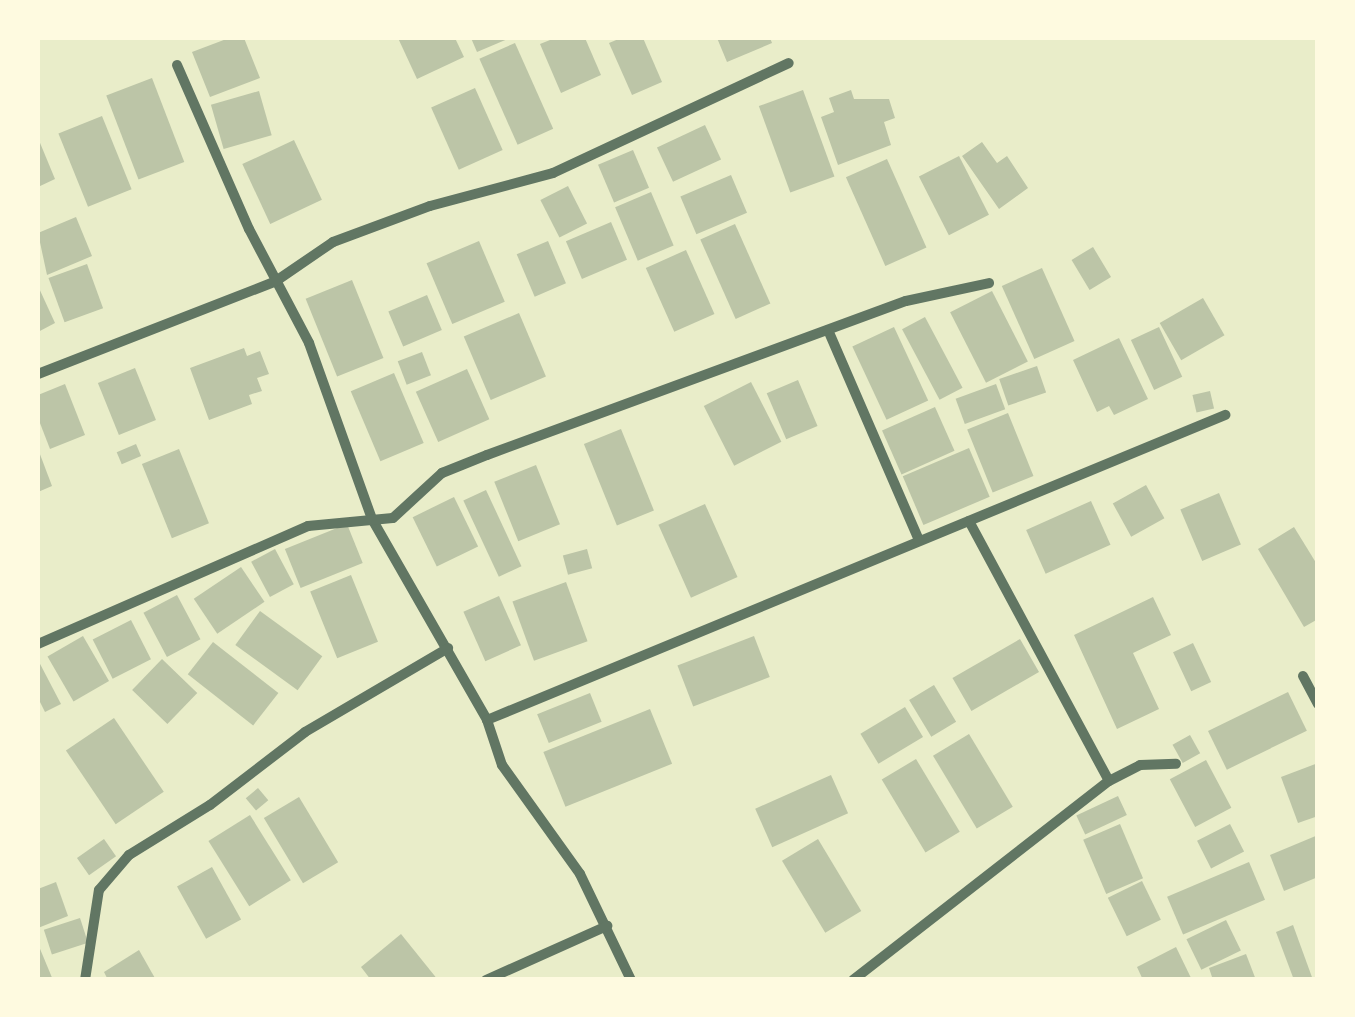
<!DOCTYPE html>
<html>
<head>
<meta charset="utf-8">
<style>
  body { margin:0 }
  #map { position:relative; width:1355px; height:1017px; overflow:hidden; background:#e9edc9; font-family:"Source Sans 3",sans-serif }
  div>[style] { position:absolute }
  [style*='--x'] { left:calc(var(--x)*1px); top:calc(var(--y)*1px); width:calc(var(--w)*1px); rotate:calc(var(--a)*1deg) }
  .building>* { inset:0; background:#bcc5a7; transform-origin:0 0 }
  .minor>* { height:10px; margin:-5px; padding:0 5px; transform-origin:5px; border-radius:5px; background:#617663 }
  span { translate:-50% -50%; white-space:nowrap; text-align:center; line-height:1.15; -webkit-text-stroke:8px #fefae0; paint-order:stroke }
  .frame { position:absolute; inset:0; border:40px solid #fefae0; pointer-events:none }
</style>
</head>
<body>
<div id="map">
  <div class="building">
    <i style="clip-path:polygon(229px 38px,244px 38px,260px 78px,210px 97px,192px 52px)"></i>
    <i style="clip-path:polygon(398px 38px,455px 38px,464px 57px,417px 79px)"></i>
    <i style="clip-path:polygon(471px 38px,510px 38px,477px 52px)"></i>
    <i style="clip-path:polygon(555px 38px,585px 38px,601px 75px,561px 93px,540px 44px)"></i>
    <i style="clip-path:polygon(621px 38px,643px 38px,662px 82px,632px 95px,609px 43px)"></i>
    <i style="clip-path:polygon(717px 38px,770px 38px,772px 43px,727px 62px)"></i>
    <i style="left:515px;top:43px;width:94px;height:39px;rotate:66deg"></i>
    <i style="left:152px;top:78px;width:90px;height:49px;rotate:69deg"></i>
    <i style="left:475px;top:88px;width:68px;height:48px;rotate:66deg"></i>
    <i style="left:803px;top:90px;width:92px;height:47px;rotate:70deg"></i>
    <i style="clip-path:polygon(851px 90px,854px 99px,889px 99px,895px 118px,884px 122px,891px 145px,838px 165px,821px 117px,834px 112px,829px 98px)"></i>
    <i style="left:259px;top:91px;width:46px;height:50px;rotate:74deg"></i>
    <i style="left:102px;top:116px;width:79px;height:47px;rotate:68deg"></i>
    <i style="left:705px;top:125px;width:38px;height:53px;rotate:65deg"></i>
    <i style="clip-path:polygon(38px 138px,55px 179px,38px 187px)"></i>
    <i style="left:294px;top:140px;width:66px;height:57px;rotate:65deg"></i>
    <i style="clip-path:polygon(982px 142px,997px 163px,1007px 156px,1028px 188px,999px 209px,962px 156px)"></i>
    <i style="left:633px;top:150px;width:41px;height:38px;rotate:67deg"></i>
    <i style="left:959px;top:156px;width:66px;height:45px;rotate:63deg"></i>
    <i style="left:887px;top:159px;width:97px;height:45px;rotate:66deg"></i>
    <i style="left:731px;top:175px;width:41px;height:55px;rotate:67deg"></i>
    <i style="left:568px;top:186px;width:42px;height:31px;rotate:63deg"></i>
    <i style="left:651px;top:192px;width:58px;height:39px;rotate:67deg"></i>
    <i style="clip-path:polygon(76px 217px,92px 256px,47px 275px,38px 233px)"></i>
    <i style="left:611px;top:222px;width:41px;height:49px;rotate:67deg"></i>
    <i style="left:735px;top:224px;width:87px;height:38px;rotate:66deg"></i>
    <i style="left:479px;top:241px;width:66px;height:57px;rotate:67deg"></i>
    <i style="left:548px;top:241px;width:46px;height:34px;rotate:67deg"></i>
    <i style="left:1093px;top:247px;width:35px;height:25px;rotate:59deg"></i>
    <i style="left:686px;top:250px;width:70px;height:44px;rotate:66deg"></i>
    <i style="left:87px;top:264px;width:47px;height:41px;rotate:70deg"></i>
    <i style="left:1042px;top:268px;width:80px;height:44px;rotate:66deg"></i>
    <i style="left:352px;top:280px;width:84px;height:50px;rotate:68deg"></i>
    <i style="clip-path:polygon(38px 286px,55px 323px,38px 332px)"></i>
    <i style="left:992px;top:291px;width:79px;height:47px;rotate:63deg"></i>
    <i style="left:427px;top:295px;width:38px;height:42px;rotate:67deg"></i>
    <i style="left:1203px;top:298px;width:43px;height:50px;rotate:60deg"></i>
    <i style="left:519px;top:313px;width:69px;height:60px;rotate:67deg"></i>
    <i style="left:925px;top:317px;width:80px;height:26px;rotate:62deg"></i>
    <i style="left:894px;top:327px;width:81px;height:46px;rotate:65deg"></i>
    <i style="left:1159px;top:327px;width:55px;height:31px;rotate:65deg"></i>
    <i style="clip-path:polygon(1119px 338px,1148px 399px,1114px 415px,1109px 406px,1097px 412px,1073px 360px)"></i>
    <i style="clip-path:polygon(244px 348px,247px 356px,260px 351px,269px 374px,257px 378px,262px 391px,249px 395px,252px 404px,209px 420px,190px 368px)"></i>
    <i style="left:422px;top:352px;width:25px;height:26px;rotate:69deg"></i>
    <i style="left:1037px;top:366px;width:28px;height:40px;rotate:71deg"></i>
    <i style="left:135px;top:368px;width:56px;height:40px;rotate:68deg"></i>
    <i style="left:467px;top:369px;width:55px;height:56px;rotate:66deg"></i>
    <i style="left:394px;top:373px;width:76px;height:47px;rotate:67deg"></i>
    <i style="left:798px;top:380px;width:50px;height:34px;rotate:67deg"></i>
    <i style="left:751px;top:382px;width:67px;height:53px;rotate:63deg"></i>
    <i style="clip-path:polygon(65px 384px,85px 435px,50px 449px,38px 418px,38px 395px)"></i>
    <i style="left:996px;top:384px;width:27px;height:43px;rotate:70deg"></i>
    <i style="left:1210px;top:391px;width:18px;height:18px;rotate:77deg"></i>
    <i style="left:935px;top:407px;width:48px;height:58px;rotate:66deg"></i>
    <i style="left:1008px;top:413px;width:68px;height:44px;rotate:68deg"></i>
    <i style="left:621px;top:429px;width:88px;height:40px;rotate:68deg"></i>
    <i style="left:136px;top:444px;width:13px;height:21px;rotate:67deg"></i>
    <i style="left:969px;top:448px;width:53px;height:72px;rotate:67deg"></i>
    <i style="clip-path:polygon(38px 449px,52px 486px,38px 492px)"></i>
    <i style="left:179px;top:449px;width:80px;height:40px;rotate:68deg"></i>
    <i style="left:536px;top:465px;width:64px;height:45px;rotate:68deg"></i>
    <i style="left:1146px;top:485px;width:38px;height:38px;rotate:61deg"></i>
    <i style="left:486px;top:490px;width:84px;height:25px;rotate:65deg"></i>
    <i style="left:1219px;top:493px;width:56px;height:42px;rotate:67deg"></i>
    <i style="left:454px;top:497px;width:55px;height:46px;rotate:64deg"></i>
    <i style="left:1091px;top:501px;width:48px;height:71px;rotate:66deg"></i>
    <i style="left:705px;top:504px;width:80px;height:51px;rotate:66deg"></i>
    <i style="left:347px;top:524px;width:42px;height:67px;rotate:68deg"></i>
    <i style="clip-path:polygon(1294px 527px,1318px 566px,1318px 619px,1304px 627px,1258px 549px)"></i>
    <i style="left:275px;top:549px;width:40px;height:27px;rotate:62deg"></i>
    <i style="left:587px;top:549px;width:20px;height:25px;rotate:75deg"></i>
    <i style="left:241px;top:567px;width:42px;height:57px;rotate:56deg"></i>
    <i style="left:351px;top:575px;width:72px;height:44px;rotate:68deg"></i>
    <i style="left:566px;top:582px;width:63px;height:57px;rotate:70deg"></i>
    <i style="left:177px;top:595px;width:50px;height:38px;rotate:62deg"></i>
    <i style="left:499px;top:596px;width:54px;height:39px;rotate:66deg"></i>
    <i style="clip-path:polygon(1153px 597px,1171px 635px,1133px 653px,1159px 709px,1117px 729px,1074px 635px)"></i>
    <i style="left:260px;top:611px;width:77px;height:42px;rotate:36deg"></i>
    <i style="left:131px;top:620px;width:44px;height:43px;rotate:63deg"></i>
    <i style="left:83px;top:636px;width:52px;height:41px;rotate:60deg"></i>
    <i style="left:754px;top:636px;width:44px;height:82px;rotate:69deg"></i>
    <i style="left:1020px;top:639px;width:38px;height:78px;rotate:60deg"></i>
    <i style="left:213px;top:642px;width:83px;height:41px;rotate:38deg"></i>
    <i style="left:1193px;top:643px;width:43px;height:22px;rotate:65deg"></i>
    <i style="left:162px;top:659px;width:49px;height:43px;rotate:44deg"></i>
    <i style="clip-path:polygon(38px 660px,61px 704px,45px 712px,38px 698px)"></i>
    <i style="left:934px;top:685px;width:43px;height:29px;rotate:59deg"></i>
    <i style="left:1288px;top:692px;width:43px;height:89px;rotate:64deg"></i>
    <i style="left:590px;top:693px;width:31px;height:57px;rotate:68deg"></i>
    <i style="left:905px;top:707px;width:35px;height:52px;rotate:59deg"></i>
    <i style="left:650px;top:709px;width:59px;height:115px;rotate:68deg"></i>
    <i style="left:114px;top:718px;width:89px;height:58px;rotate:56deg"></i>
    <i style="left:969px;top:734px;width:85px;height:42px;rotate:59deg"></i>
    <i style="left:1190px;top:735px;width:21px;height:20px;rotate:61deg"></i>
    <i style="left:916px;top:759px;width:85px;height:40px;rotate:59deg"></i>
    <i style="left:1206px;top:760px;width:54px;height:41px;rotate:62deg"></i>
    <i style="clip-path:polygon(1318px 763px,1318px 816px,1298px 823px,1281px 777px)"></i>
    <i style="left:831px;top:775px;width:42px;height:83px;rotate:66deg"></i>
    <i style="left:258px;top:788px;width:16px;height:16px;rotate:50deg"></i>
    <i style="left:1118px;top:796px;width:21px;height:46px;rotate:65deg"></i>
    <i style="left:299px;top:797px;width:76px;height:41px;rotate:59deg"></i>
    <i style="left:250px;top:815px;width:77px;height:49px;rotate:58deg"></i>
    <i style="left:1120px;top:824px;width:59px;height:40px;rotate:67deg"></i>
    <i style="left:1230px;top:824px;width:31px;height:37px;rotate:63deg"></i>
    <i style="clip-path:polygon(1318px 835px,1318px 877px,1284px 891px,1270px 855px)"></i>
    <i style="left:104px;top:839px;width:21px;height:33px;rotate:55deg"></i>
    <i style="left:818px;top:839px;width:84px;height:42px;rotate:59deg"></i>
    <i style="left:1249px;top:862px;width:41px;height:89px;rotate:67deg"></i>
    <i style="left:212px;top:867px;width:60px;height:40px;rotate:61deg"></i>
    <i style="left:1142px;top:881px;width:43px;height:38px;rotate:64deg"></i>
    <i style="clip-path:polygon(56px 882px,68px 916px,38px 928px,38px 889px)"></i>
    <i style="left:80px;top:918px;width:26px;height:38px;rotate:72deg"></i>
    <i style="left:1226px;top:920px;width:34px;height:44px;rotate:64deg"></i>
    <i style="clip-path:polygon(1293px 925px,1313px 980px,1294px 980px,1276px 932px)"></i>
    <i style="clip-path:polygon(401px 934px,438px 980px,371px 980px,361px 967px)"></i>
    <i style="clip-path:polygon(38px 944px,53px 980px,38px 980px)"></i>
    <i style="clip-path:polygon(1176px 947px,1192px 980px,1143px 980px,1137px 967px)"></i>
    <i style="clip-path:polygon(139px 950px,156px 980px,108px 980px,104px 972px)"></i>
    <i style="clip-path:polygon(1246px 954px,1256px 980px,1213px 980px,1209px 968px)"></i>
  </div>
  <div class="minor">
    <i style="--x:177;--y:65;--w:179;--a:66.3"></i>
    <i style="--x:249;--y:229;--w:129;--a:62.2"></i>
    <i style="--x:309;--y:343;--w:187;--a:70.3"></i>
    <i style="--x:372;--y:519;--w:232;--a:60.2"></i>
    <i style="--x:487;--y:720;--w:47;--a:71.6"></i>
    <i style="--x:502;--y:765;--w:134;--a:54.4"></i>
    <i style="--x:580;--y:874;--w:118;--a:64.3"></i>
    <i style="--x:828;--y:330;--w:227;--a:66.6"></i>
    <i style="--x:38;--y:374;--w:256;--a:-21.3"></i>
    <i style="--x:276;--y:281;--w:69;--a:-34.4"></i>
    <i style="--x:333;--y:242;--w:103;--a:-20.4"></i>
    <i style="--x:430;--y:206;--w:127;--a:-15"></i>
    <i style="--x:553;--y:173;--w:260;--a:-25"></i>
    <i style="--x:969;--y:521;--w:295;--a:61.7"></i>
    <i style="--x:38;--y:644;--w:295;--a:-23.6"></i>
    <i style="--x:308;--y:526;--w:85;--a:-5.4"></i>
    <i style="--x:393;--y:518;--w:67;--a:-42.6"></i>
    <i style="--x:442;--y:473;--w:48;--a:-21.8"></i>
    <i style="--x:487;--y:455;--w:446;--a:-20.2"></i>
    <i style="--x:906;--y:301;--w:85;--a:-12.2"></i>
    <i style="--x:1303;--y:676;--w:32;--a:62"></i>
    <i style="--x:487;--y:720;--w:799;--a:-22.45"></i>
    <i style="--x:85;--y:980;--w:91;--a:-81.2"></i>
    <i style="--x:99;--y:890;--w:46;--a:-49.4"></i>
    <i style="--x:129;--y:855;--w:95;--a:-31.7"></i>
    <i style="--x:210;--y:805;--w:120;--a:-37.5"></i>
    <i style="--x:305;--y:732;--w:166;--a:-30.4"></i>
    <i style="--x:486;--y:980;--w:133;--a:-24.1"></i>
    <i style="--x:853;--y:980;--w:324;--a:-37.9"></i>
    <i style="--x:1109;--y:781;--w:35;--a:-27"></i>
    <i style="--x:1140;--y:765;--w:36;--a:-2"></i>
  </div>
  <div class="frame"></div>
</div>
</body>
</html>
